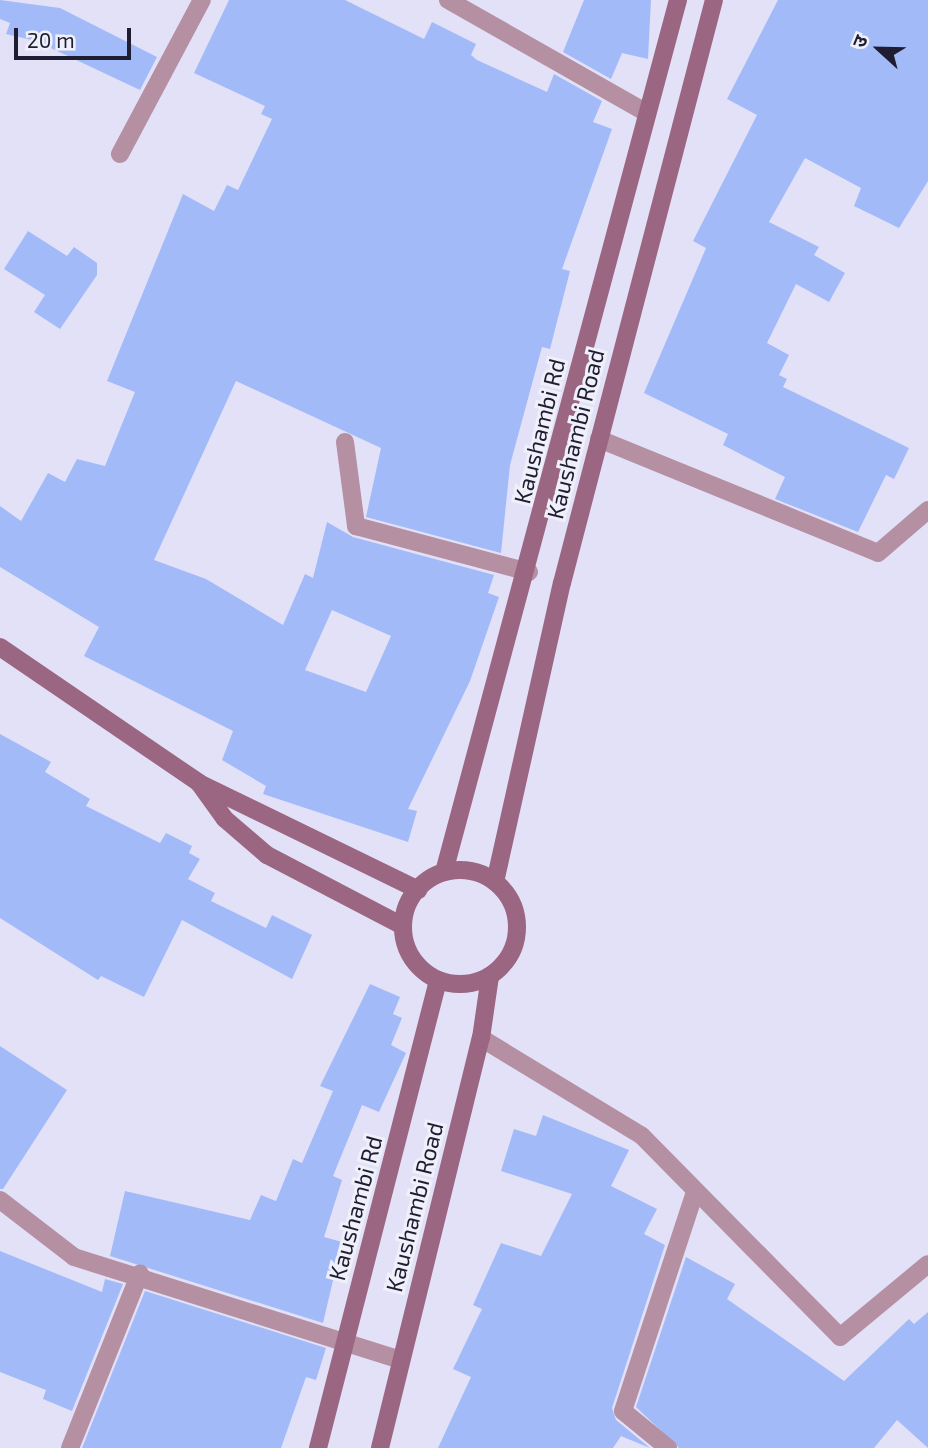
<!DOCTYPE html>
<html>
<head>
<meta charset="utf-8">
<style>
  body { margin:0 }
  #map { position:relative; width:928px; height:1448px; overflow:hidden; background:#e2e1f8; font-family:"Exo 2","Noto Sans Devanagari",sans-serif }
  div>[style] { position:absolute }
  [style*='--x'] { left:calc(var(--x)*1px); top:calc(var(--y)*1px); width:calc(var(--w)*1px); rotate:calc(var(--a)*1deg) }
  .building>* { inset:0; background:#a2bbf8 }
  .minor>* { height:18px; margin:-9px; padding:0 9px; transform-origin:9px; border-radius:9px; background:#b58fa2 }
  .secondary>* { height:18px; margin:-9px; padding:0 9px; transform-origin:9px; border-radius:9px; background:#9b6682 }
  .secondary>.ring { margin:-9px; padding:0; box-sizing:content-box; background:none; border:18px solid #9b6682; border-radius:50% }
  span { translate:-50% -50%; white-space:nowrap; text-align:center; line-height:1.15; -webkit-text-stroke:6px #f0f0fb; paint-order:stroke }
  .street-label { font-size:23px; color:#1f1d31 }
  .north { position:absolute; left:844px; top:14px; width:70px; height:70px; -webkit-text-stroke:5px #f0f0fb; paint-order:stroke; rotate:292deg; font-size:19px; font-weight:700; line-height:28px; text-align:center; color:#1f1d31 }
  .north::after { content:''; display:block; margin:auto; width:24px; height:32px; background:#1f1d31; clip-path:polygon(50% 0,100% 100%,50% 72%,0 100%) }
  .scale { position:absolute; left:14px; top:28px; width:117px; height:32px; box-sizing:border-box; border:4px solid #1f1d31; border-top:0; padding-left:9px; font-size:21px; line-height:24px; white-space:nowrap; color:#1f1d31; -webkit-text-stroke:5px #f0f0fb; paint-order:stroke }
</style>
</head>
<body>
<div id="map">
  <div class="building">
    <i style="clip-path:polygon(0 0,60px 8px,157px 57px,140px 90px,36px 41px,6px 34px,10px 23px,0 19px)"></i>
    <i style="clip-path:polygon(evenodd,229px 0,345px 0,424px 39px,432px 22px,476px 44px,471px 55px,477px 60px,547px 92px,554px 74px,602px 101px,593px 122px,612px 129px,562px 269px,570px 271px,550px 349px,542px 347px,510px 465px,501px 553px,366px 517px,381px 448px,236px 381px,154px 560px,206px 579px,283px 625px,305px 574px,313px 578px,327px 522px,353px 537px,494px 575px,488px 593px,499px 597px,470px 681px,408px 809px,417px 811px,408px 842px,263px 794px,266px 786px,222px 760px,233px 731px,84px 656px,99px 627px,0 567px,0 506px,21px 521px,48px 473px,65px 482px,77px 459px,105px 466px,135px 392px,107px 381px,183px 194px,214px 211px,227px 185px,238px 190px,272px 119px,261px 114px,265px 106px,194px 73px,229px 0,332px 610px,391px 636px,366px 692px,305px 670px,332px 610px)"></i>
    <i style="clip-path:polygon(584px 0,651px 0,648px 59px,622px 53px,611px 79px,563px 52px)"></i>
    <i style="clip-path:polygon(778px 0,928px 0,928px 181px,899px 228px,854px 206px,861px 188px,805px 158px,769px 222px,819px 247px,814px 255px,845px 273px,829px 302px,796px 284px,767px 343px,789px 355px,779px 375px,787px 379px,783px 387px,909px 448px,894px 479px,886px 475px,858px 532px,775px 499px,785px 477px,723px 445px,728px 434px,644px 393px,706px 248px,693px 241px,757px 115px,727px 99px)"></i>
    <i style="clip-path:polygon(28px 231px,67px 256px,74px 247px,97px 263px,97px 275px,60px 329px,34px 312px,45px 295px,4px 269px)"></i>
    <i style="clip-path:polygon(0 734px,51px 762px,45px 772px,90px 799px,86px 806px,160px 843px,166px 833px,192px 846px,189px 853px,200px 859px,188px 879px,215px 893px,211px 901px,266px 928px,272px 915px,312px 935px,292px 979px,182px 920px,144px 997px,101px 976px,98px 980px,0 918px)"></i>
    <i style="clip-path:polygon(370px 984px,400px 997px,393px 1014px,402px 1018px,391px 1045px,406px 1053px,379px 1112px,362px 1105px,333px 1176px,342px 1180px,324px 1237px,342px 1242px,323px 1323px,110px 1256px,125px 1191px,250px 1220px,261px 1195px,276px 1201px,293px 1159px,302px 1163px,333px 1091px,320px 1086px)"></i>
    <i style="clip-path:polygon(0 1046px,67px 1090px,3px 1189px,0 1189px)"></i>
    <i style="clip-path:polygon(543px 1115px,629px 1150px,611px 1186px,657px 1209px,644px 1234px,665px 1245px,612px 1408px,616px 1420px,650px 1448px,621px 1436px,613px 1448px,438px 1448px,471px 1377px,453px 1369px,482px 1309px,473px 1305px,501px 1243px,541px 1256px,572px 1194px,501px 1171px,514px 1129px,536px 1136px)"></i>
    <i style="clip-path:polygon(0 1251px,102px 1292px,105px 1279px,123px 1284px,72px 1411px,43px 1399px,46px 1390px,0 1372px)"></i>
    <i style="clip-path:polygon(686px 1257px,735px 1284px,727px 1299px,844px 1381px,909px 1319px,914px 1324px,928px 1312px,928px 1448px,897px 1420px,874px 1448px,679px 1448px,636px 1407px)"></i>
    <i style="clip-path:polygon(145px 1291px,326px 1348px,316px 1380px,306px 1377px,281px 1448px,82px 1448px)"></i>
  </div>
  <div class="minor">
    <i style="--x:448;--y:0;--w:227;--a:29.6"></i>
    <i style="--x:120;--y:154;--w:174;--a:-62"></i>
    <i style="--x:599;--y:439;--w:301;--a:22.2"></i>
    <i style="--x:878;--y:553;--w:66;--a:-40.7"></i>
    <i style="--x:345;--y:442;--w:85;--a:82.5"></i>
    <i style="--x:356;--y:526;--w:179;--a:14.9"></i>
    <i style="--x:481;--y:1038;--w:188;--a:31.3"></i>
    <i style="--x:642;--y:1136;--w:282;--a:45.4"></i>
    <i style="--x:840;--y:1337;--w:114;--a:-39.7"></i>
    <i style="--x:0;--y:1200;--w:93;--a:37.6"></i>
    <i style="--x:74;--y:1257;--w:343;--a:17.5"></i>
    <i style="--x:70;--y:1448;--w:188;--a:-68.2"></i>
    <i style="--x:668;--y:1448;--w:58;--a:-140.6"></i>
    <i style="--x:623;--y:1411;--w:231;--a:-71.8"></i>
  </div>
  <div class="secondary">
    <i style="--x:0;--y:647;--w:241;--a:34.3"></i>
    <i style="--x:199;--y:783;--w:244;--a:26"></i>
    <i style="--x:199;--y:783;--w:44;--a:54.2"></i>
    <i style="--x:225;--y:819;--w:55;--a:40.6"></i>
    <i style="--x:267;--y:855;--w:153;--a:27.6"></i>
    <i class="ring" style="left:403px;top:870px;width:96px;height:96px"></i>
    <i style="--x:444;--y:872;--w:903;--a:-74.98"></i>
    <i style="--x:495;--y:882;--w:306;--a:-77.4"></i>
    <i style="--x:562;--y:583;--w:602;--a:-75.39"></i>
    <i style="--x:318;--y:1448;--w:483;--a:-75.6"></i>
    <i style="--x:380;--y:1448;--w:422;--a:-76.2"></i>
    <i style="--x:481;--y:1038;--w:63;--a:-81.7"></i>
  </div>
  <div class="street-label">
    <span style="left:539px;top:431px;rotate:-76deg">Kaushambi Rd</span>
    <span style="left:575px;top:434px;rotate:-76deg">Kaushambi Road</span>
    <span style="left:414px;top:1207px;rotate:-76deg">Kaushambi Road</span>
    <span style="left:355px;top:1208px;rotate:-75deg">Kaushambi Rd</span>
  </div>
  <div class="north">उ</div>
  <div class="scale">20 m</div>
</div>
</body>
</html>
